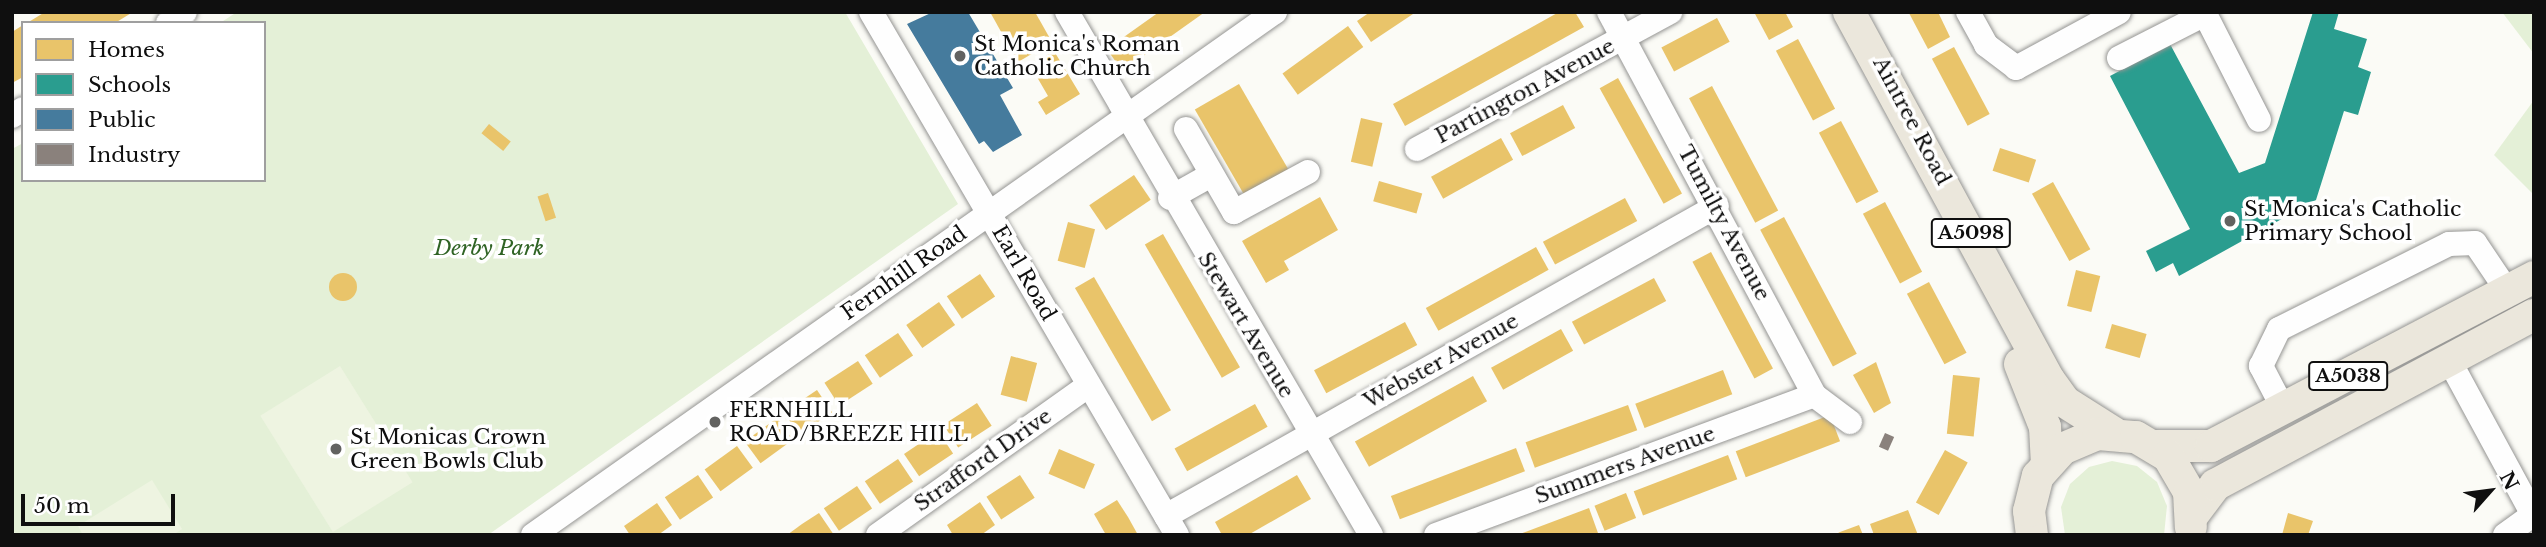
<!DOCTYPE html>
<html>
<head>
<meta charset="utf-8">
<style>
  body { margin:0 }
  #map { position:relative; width:2546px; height:547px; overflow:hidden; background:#fbfbf6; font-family:"Libre Baskerville",serif }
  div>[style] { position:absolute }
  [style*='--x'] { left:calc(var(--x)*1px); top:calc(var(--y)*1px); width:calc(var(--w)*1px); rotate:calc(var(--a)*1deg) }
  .green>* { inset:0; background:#e4f0d7 }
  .pitch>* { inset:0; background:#eef4e1; transform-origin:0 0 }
  .homes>* { inset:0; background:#e9c46a; transform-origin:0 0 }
  .round { border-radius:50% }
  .schools>* { inset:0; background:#2a9d8f }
  .public>* { inset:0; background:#457b9d }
  .industry>* { inset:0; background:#8a817c; transform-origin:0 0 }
  .roads { filter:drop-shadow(0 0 2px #959593) drop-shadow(0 0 2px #959593) }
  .minor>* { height:24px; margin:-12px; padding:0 12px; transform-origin:12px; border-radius:12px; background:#fefefe }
  .major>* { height:32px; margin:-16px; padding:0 16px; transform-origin:16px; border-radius:16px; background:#ebe7dc }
  .dots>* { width:19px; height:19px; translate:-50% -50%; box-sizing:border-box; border:4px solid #fff; border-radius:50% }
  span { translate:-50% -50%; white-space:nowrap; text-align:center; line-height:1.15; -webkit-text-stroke:7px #fff; paint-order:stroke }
  .shield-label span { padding:2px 5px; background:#fff; border:2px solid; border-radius:5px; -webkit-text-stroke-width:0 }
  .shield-label { font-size:19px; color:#0f0f0f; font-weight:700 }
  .poi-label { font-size:21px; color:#0f0f0f }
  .left { translate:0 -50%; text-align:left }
  .street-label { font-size:21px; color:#0f0f0f }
  .park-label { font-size:21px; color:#2f6324; font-style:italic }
  .frame { position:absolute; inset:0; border:14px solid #0f0f0f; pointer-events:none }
  .legend { position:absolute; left:21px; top:21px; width:245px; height:161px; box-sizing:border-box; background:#fff; border:2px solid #9f9f9f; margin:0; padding:9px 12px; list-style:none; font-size:21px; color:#0f0f0f }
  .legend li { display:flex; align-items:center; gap:14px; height:35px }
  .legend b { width:35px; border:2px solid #9f9f9f }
  .north { position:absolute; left:2455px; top:456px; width:70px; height:70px; -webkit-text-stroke:5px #fff; paint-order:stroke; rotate:62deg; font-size:19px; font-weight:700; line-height:28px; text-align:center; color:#0f0f0f }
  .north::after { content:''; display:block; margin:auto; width:24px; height:32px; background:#0f0f0f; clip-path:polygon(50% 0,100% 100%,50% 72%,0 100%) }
  .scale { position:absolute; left:21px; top:494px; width:154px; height:32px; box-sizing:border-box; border:4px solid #0f0f0f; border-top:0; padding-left:9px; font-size:21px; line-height:24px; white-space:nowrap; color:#0f0f0f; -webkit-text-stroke:5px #fff; paint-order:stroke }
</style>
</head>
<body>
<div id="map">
  <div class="green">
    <i style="clip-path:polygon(237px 12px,845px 12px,958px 204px,488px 535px,12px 535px,12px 149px,23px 143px,23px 180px,264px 180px,264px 23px,220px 23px)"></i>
    <i style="clip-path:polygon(2502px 12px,2534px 12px,2534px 54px)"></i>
    <i style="clip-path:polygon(2534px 100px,2534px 195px,2494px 155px)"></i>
    <i style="clip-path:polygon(2112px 461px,2137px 466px,2157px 482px,2167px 506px,2164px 535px,2065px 535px,2061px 507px,2070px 484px,2089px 467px)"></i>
  </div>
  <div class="pitch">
    <i style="left:340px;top:366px;width:137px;height:94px;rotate:58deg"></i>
    <i style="clip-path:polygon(152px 480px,182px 529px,173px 535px,83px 535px,78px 526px)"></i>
  </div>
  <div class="homes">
    <i style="clip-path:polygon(45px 12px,133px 12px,115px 23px,27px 23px)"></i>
    <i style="clip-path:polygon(990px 12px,1035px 12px,1052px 42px,1018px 62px)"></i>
    <i style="clip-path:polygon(1159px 12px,1205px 12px,1122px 71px,1107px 49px)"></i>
    <i style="clip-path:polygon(1370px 12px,1416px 12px,1371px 42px,1357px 21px)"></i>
    <i style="clip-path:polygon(1559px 12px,1575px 12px,1584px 27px,1405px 126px,1393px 104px)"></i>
    <i style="clip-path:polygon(1754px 12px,1785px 12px,1793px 27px,1769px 40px)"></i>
    <i style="clip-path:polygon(1938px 12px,1950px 37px,1928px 49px,1909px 13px)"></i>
    <i style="left:1717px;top:18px;width:27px;height:63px;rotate:62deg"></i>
    <i style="clip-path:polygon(23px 25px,23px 77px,12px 83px,12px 32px)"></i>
    <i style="left:1348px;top:26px;width:26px;height:81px;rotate:54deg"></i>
    <i style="left:1798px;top:39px;width:79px;height:25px;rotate:62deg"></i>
    <i style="left:1954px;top:47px;width:76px;height:25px;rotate:62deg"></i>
    <i style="clip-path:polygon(1054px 51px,1080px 94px,1046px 115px,1038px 102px,1048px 96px,1030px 65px)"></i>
    <i style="left:1618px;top:78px;width:132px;height:21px;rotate:61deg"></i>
    <i style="left:1239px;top:84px;width:100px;height:51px;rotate:60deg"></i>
    <i style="left:1712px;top:86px;width:141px;height:26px;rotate:62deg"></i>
    <i style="left:1563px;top:105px;width:26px;height:60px;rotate:62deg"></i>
    <i style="left:1361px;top:118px;width:22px;height:45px;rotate:13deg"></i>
    <i style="left:1841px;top:121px;width:80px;height:25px;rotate:62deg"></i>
    <i style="left:489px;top:124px;width:28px;height:12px;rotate:39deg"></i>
    <i style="left:1501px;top:138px;width:25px;height:80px;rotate:61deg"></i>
    <i style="left:2000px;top:148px;width:38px;height:24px;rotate:18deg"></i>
    <i style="left:1134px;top:175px;width:30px;height:54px;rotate:56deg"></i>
    <i style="left:1379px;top:181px;width:45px;height:21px;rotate:16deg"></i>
    <i style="left:2053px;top:182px;width:77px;height:24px;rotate:61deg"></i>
    <i style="left:548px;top:193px;width:26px;height:11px;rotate:72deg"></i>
    <i style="clip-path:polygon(1320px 197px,1338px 230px,1284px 261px,1289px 270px,1266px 283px,1242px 241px)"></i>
    <i style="left:1625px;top:198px;width:26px;height:93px;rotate:62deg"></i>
    <i style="left:1885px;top:202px;width:79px;height:25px;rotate:62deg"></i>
    <i style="left:1784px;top:217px;width:155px;height:27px;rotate:62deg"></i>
    <i style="left:1068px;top:222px;width:28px;height:40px;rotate:15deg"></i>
    <i style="left:1163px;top:234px;width:154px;height:21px;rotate:60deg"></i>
    <i style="left:1536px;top:247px;width:26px;height:126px;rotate:61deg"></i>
    <i style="left:1711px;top:252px;width:132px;height:21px;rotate:62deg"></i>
    <i style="left:2076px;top:270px;width:25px;height:37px;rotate:14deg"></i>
    <i class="round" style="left:329px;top:273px;width:28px;height:28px"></i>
    <i style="left:980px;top:274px;width:27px;height:40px;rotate:56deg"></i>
    <i style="left:1094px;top:277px;width:154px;height:22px;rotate:60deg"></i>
    <i style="left:1654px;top:278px;width:26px;height:93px;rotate:62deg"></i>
    <i style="left:1929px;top:282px;width:80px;height:25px;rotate:62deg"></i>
    <i style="left:939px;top:302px;width:28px;height:40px;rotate:55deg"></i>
    <i style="left:1405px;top:322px;width:26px;height:103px;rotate:62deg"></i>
    <i style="left:2112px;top:324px;width:36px;height:25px;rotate:16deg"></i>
    <i style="left:1561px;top:329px;width:25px;height:80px;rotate:61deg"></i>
    <i style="left:898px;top:333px;width:27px;height:40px;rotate:56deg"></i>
    <i style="left:1011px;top:356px;width:27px;height:40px;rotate:15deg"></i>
    <i style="left:858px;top:361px;width:27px;height:40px;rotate:57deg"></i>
    <i style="clip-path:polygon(1876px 362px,1891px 403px,1874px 413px,1853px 375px)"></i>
    <i style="left:1723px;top:370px;width:26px;height:94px;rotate:69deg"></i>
    <i style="left:1953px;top:375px;width:27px;height:59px;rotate:6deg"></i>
    <i style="left:1473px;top:376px;width:29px;height:135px;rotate:61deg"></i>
    <i style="left:817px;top:390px;width:27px;height:40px;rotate:56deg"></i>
    <i style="left:977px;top:403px;width:27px;height:40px;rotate:57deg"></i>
    <i style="left:1255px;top:404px;width:26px;height:92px;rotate:61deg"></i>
    <i style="left:1628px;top:405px;width:27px;height:109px;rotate:70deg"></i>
    <i style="left:1830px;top:415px;width:28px;height:101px;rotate:69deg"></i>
    <i style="left:777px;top:418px;width:27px;height:40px;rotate:54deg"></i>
    <i style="left:938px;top:431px;width:27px;height:41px;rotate:56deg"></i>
    <i style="left:737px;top:446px;width:27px;height:40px;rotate:54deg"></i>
    <i style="left:1516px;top:448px;width:25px;height:134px;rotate:69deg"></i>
    <i style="left:1059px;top:449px;width:39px;height:27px;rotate:23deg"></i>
    <i style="left:1945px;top:450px;width:26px;height:60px;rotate:29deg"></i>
    <i style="left:1728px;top:455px;width:26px;height:101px;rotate:69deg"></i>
    <i style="left:898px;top:459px;width:27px;height:40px;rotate:56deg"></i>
    <i style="left:698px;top:475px;width:27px;height:40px;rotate:56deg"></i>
    <i style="left:1020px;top:475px;width:27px;height:40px;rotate:57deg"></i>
    <i style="clip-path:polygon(1297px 475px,1311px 499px,1248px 535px,1222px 535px,1215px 522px)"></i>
    <i style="left:857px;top:486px;width:27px;height:40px;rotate:56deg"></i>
    <i style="left:1626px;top:493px;width:27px;height:34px;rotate:68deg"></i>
    <i style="clip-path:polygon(1117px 500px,1128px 517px,1138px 535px,1106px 535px,1094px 514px)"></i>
    <i style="clip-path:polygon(980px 502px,995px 525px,981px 535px,953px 535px,947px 525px)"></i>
    <i style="clip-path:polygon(657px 503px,672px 525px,658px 535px,630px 535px,624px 526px)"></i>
    <i style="clip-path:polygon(1589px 508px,1598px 533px,1592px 535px,1517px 535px)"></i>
    <i style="clip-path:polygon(1908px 510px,1918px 535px,1874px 535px,1870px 524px)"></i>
    <i style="clip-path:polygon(819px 513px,834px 535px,787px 535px,802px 524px)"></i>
    <i style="clip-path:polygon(2288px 513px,2313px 521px,2308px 535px,2282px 535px)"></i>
    <i style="clip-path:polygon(1859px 525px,1863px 535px,1834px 535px,1840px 532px)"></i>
  </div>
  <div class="schools">
    <i style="clip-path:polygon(2313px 12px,2339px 12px,2334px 29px,2367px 39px,2358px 67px,2371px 72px,2358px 115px,2344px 111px,2316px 200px,2179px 276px,2173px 263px,2156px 272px,2146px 251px,2190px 229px,2110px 76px,2170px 44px,2239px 173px,2265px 163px)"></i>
  </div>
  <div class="public">
    <i style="clip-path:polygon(933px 12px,968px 12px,1013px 88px,1000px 95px,1022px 135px,993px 152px,984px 141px,979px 144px,907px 24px)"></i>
  </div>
  <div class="industry">
    <i style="left:1885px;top:433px;width:10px;height:15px;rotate:24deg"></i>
  </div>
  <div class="roads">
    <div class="minor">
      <i style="--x:871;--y:12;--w:606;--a:59.67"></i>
      <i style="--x:1067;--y:12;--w:605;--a:59.83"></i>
      <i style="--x:1609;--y:12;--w:434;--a:61.8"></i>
      <i style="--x:1814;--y:395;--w:45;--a:36.9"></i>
      <i style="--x:1968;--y:12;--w:38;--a:61"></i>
      <i style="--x:1986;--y:45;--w:38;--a:37"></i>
      <i style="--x:2016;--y:68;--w:117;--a:-28.5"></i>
      <i style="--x:2204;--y:12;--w:121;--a:63"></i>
      <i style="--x:168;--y:23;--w:20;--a:-33"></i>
      <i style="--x:2119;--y:58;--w:97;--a:-27.1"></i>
      <i style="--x:12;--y:116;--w:13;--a:-32"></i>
      <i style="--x:1186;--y:129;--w:96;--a:60"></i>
      <i style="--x:1234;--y:212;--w:84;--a:-28.4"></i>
      <i style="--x:1417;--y:149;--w:288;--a:-28.4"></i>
      <i style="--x:1170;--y:198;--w:47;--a:-29.3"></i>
      <i style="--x:2449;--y:360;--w:176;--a:61.5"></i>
      <i style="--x:2284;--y:410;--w:50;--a:-117.6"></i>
      <i style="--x:2261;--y:366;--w:41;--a:-64.1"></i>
      <i style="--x:2279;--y:329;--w:190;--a:-26.6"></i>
      <i style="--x:2449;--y:244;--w:26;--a:-2"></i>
      <i style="--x:2475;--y:243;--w:59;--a:56"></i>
      <i style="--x:1166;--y:516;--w:632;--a:-29.36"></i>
      <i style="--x:533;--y:535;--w:908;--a:-35.18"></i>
      <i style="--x:878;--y:535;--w:257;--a:-35.4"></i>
      <i style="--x:1436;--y:535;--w:403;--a:-20.3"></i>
      <i style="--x:2505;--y:535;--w:36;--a:-36"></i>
    </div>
    <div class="major">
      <i style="--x:1849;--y:12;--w:419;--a:61.5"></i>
      <i style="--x:2049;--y:380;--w:27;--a:54"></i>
      <i style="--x:2065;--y:402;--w:58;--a:32.3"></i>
      <i style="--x:2020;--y:364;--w:68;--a:68.4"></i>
      <i style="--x:2045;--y:427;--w:36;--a:87"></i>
      <i style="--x:2155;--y:446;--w:56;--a:0"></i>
      <i style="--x:2211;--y:446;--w:365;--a:-27.6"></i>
      <i style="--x:2192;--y:516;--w:39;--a:-53"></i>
      <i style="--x:2215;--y:485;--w:361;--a:-28.1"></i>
      <i style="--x:2032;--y:535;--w:24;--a:-97"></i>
      <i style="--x:2029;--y:511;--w:36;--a:-76"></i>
      <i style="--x:2038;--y:476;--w:36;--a:-48"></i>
      <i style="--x:2062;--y:449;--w:39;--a:-23"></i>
      <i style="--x:2098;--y:434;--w:38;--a:5"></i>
      <i style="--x:2136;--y:437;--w:37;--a:31"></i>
      <i style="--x:2168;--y:456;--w:42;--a:59.7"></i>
      <i style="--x:2189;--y:492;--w:35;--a:87"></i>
    </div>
  </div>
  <div class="dots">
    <i style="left:960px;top:56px;background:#626260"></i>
    <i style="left:2230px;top:221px;background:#626260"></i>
    <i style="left:715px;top:422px;background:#626260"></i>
    <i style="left:336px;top:449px;background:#626260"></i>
  </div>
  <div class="shield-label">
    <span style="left:1971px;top:233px">A5098</span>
    <span style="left:2348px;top:376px">A5038</span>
  </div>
  <div class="poi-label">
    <span class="left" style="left:974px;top:56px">St Monica's Roman<br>Catholic Church</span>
    <span class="left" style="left:2244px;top:221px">St Monica's Catholic<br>Primary School</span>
    <span class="left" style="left:729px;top:422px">FERNHILL<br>ROAD/BREEZE HILL</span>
    <span class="left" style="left:350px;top:449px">St Monicas Crown<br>Green Bowls Club</span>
  </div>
  <div class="street-label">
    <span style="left:1525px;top:91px;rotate:-28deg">Partington Avenue</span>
    <span style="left:1912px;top:121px;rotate:62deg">Aintree Road</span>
    <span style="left:1724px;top:223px;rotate:62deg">Tumilty Avenue</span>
    <span style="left:904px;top:273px;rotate:-35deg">Fernhill Road</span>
    <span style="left:1024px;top:273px;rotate:60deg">Earl Road</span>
    <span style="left:1246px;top:325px;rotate:59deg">Stewart Avenue</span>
    <span style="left:1441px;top:361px;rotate:-29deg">Webster Avenue</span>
    <span style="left:983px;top:460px;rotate:-35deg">Strafford Drive</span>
    <span style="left:1625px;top:465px;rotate:-20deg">Summers Avenue</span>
  </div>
  <div class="park-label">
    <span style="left:489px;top:248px">Derby Park</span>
  </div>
  <div class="frame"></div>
  <ul class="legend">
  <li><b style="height:19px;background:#e9c46a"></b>Homes</li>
  <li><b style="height:19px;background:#2a9d8f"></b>Schools</li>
  <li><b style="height:19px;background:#457b9d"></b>Public</li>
  <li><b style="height:19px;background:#8a817c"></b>Industry</li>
  </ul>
  <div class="north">N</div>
  <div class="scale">50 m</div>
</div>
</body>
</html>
